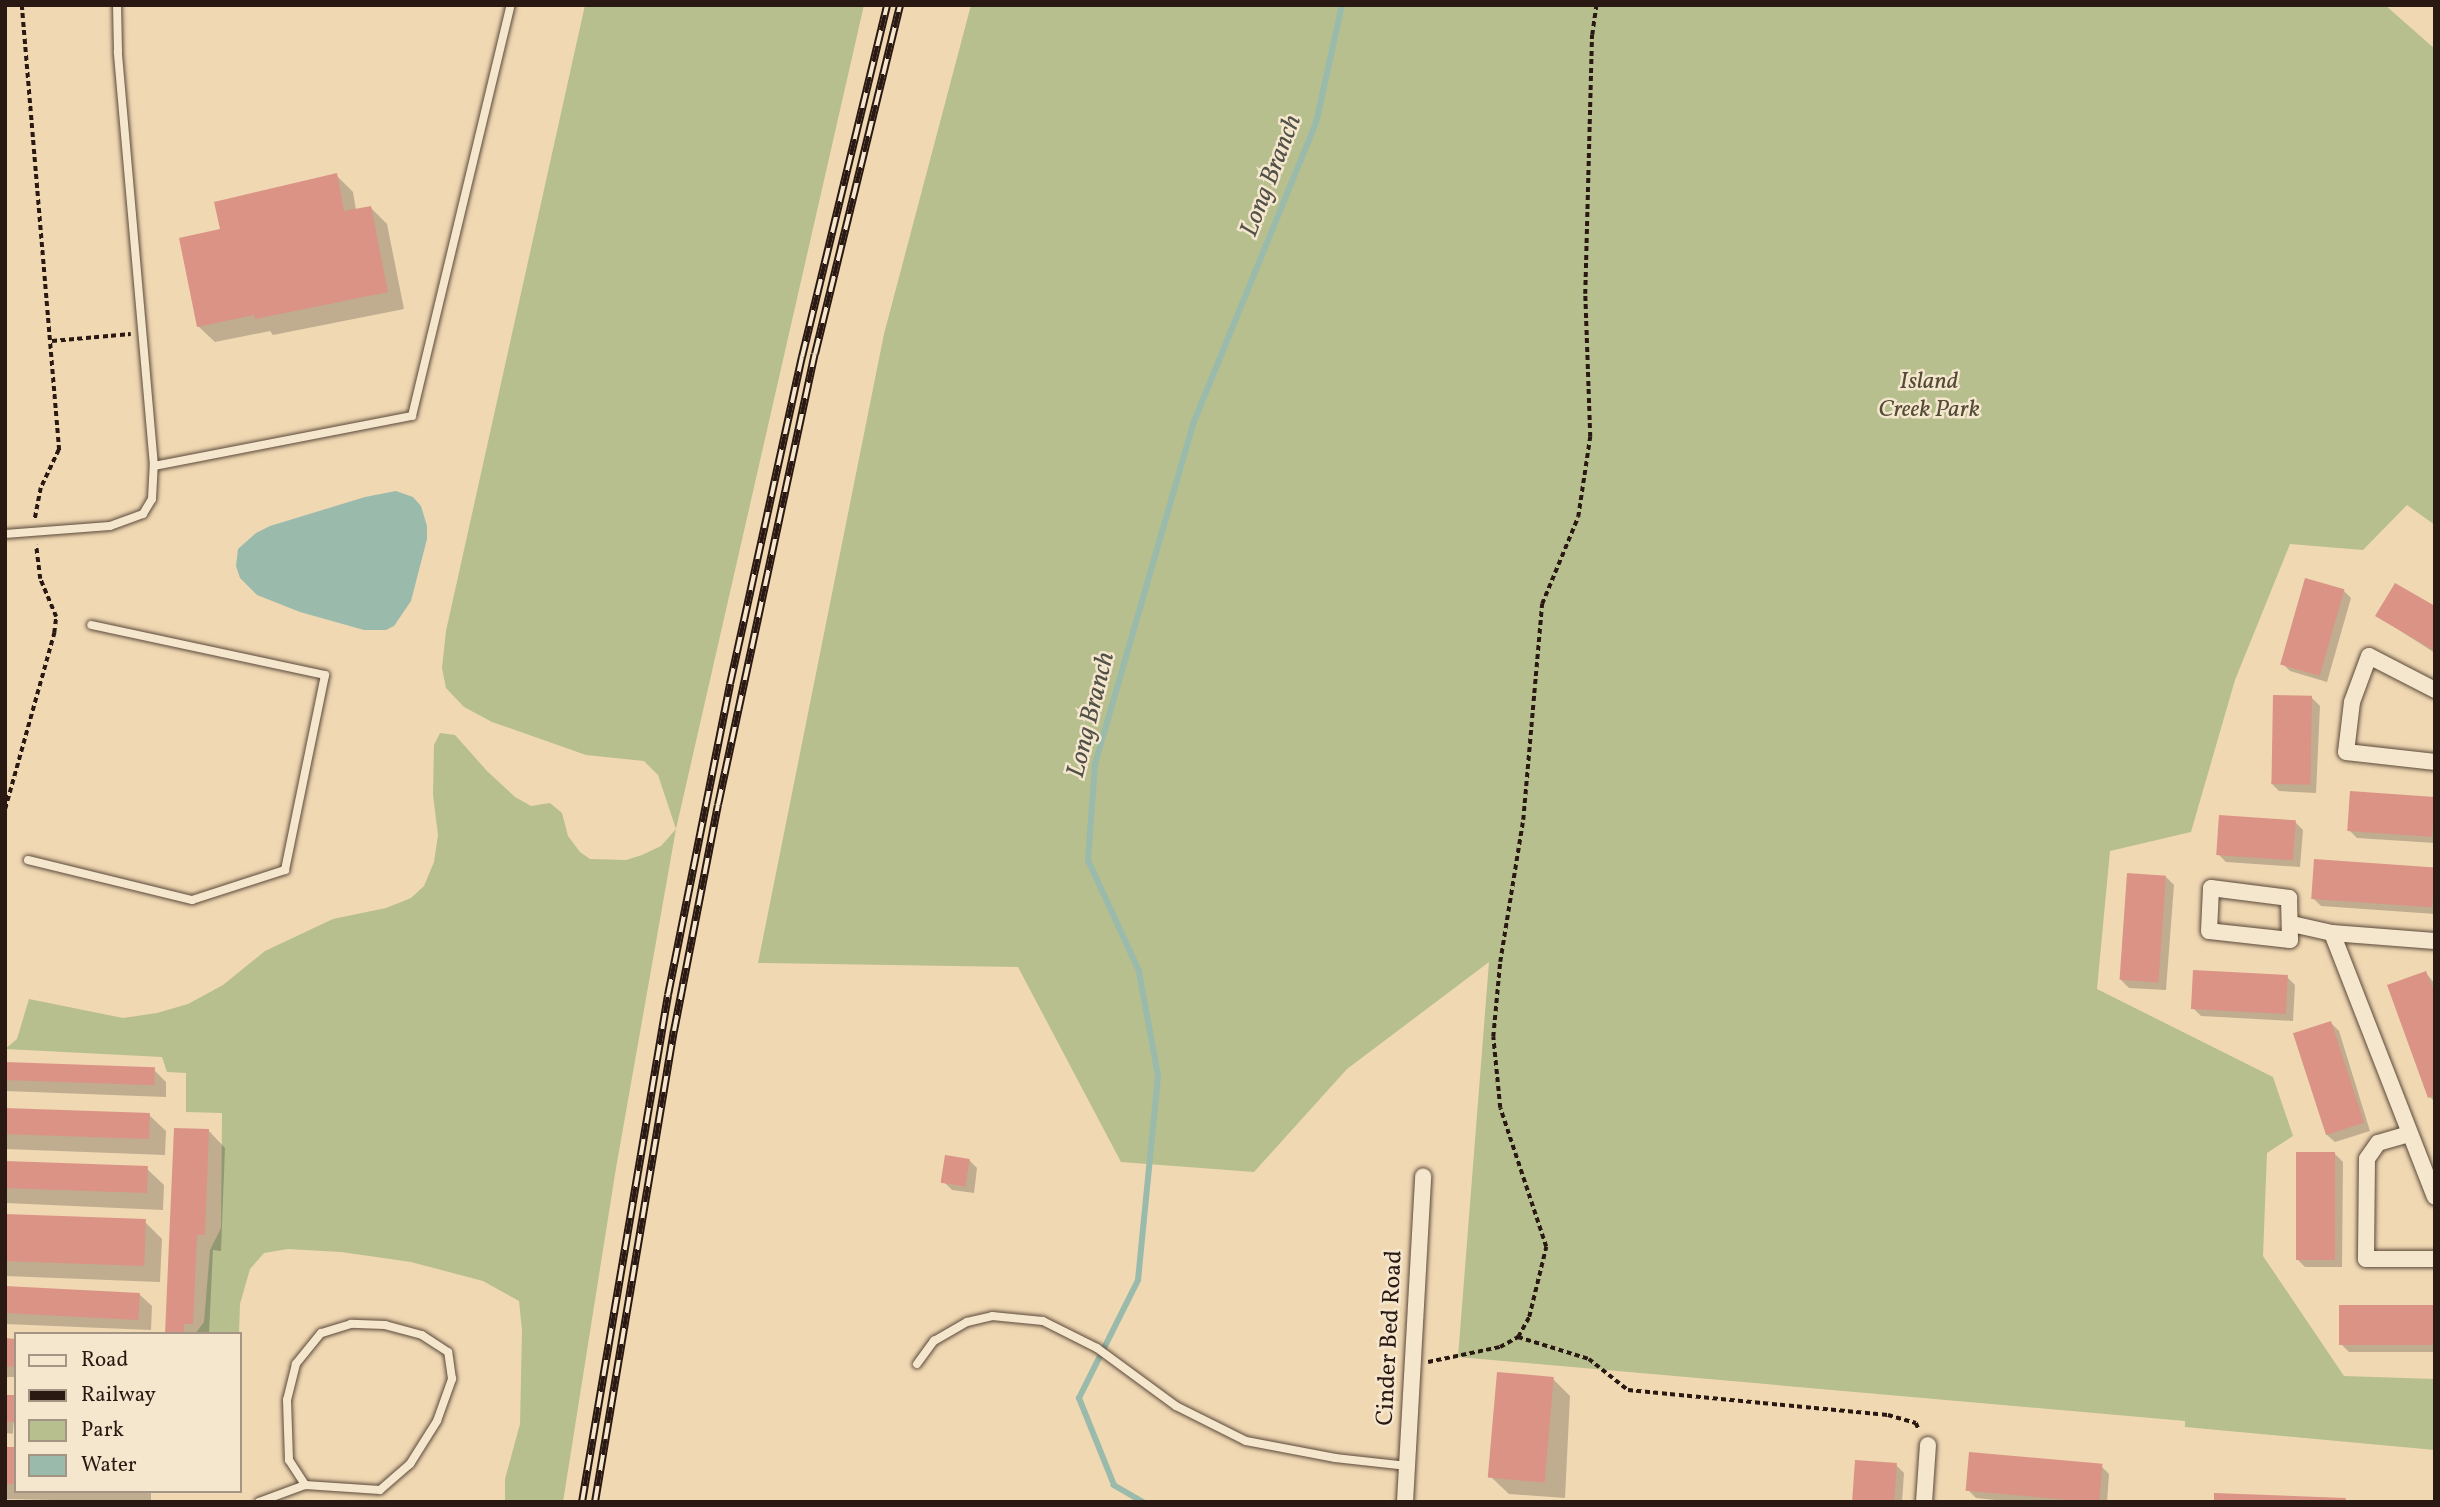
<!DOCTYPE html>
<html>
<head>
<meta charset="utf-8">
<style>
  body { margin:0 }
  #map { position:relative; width:2440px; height:1507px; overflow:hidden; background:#f0d8b3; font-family:Vollkorn,serif }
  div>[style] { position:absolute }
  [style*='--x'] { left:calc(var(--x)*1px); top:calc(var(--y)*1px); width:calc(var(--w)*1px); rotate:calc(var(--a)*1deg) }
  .green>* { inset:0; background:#b7bf8e }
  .water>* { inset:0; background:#9abaac }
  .shadow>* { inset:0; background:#0003; transform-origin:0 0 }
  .stream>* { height:6px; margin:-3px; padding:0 3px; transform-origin:3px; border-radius:3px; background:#9abaac }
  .building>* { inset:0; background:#da9385; transform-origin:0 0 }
  .path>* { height:3.5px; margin-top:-1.75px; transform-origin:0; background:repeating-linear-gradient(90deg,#291912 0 5px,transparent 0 8.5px) }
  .roads { filter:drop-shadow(0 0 2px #5b493a) drop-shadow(0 0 2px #5b493a) }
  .service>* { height:8px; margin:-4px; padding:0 4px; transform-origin:4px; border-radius:4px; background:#f5e6ce }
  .minor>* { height:16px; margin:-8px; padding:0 8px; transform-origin:8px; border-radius:8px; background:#f5e6ce }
  .rail>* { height:8px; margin-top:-4px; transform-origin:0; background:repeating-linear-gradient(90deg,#f5e6ce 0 16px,#291912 0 32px); box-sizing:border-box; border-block:2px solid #291912 }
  span { translate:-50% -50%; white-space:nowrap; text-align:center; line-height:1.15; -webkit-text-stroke:5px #f5e6ce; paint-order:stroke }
  .park-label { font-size:24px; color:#544b37; font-style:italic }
  .street-label { font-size:24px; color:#291912 }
  .water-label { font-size:26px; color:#515148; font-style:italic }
  .frame { position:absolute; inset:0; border:7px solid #291912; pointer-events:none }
  .legend { position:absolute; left:14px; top:1332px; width:228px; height:161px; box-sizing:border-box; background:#f5e6ce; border:2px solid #a39483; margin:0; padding:9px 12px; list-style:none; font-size:21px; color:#291912 }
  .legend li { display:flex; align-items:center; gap:14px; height:35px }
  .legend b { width:35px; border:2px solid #a39483 }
</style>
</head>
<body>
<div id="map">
  <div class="green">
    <i style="clip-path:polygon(585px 5px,864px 5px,676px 829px,616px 1168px,563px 1502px,505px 1502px,505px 1479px,520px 1424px,522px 1330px,519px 1301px,483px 1281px,411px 1262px,341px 1252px,288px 1249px,264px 1253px,250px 1269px,240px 1304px,239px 1334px,195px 1334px,204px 1322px,210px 1250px,221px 1228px,222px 1113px,186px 1112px,186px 1073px,167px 1072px,162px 1057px,5px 1049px,17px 1039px,29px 999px,123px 1018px,157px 1013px,188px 1004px,223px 985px,265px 951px,333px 919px,386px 908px,411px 898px,424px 886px,434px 862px,438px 835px,433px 795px,434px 745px,440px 733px,455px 735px,487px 771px,515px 797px,531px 806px,550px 803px,562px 813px,568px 836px,580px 852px,590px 859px,626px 860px,642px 855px,661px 846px,676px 829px,658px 775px,644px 761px,586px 755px,492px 722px,464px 707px,446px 688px,442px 668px,446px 631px)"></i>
    <i style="clip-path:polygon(971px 5px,2385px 5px,2435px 49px,2435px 525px,2407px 505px,2363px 550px,2290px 544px,2235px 680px,2191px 832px,2110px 851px,2097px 989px,2273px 1077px,2293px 1136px,2267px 1153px,2263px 1256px,2344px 1376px,2435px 1379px,2435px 1450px,2185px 1427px,2185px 1421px,1458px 1357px,1489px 962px,1347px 1069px,1254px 1172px,1121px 1162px,1018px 967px,758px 963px,884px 334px)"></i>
  </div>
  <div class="water">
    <i style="clip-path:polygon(396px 491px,413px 497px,421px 506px,427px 526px,427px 539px,411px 601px,394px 626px,386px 630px,364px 630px,300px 612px,257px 595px,240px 578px,236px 566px,238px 549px,256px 533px,270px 526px,365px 497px)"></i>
  </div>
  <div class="shadow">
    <i style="clip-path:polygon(336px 175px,353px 192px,356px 210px,370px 207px,387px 224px,404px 309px,273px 335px,270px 331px,215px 342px,198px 326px,222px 231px)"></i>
    <i style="clip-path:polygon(2343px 590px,2351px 598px,2327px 682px,2290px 671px,2282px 663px)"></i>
    <i style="clip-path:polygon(2435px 608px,2435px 653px,2377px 616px)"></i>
    <i style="clip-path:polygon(2312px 698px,2320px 706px,2316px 793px,2279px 791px,2271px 783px)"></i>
    <i style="clip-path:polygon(2435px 799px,2435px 843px,2357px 838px,2349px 830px)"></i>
    <i style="clip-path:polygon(2295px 822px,2303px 830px,2300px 867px,2226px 862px,2218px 854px)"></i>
    <i style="clip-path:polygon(2435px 868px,2435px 914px,2321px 906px,2313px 898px)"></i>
    <i style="clip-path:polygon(2166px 877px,2174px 885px,2166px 990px,2129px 988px,2121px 980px)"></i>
    <i style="clip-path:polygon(2426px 973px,2435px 984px,2435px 1102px,2430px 1097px)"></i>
    <i style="clip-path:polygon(2287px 977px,2295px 985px,2293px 1021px,2201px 1016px,2193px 1008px)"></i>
    <i style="clip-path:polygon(2331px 1023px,2339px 1031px,2370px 1131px,2335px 1142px,2327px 1135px,2295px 1034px)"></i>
    <i style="clip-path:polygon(5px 1064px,154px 1070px,166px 1082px,166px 1097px,5px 1091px)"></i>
    <i style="clip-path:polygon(5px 1110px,149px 1115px,166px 1131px,165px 1155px,5px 1149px)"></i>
    <i style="clip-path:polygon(209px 1131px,225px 1148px,221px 1251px,213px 1250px,209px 1334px,167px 1334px)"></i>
    <i style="clip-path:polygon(2335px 1154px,2343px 1162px,2342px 1267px,2305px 1267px,2297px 1259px)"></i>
    <i style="clip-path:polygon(969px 1160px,977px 1168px,974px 1193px,952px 1190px,944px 1182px)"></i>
    <i style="clip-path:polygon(5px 1163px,147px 1169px,164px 1185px,163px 1210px,5px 1203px)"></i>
    <i style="clip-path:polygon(5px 1216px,145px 1222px,162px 1239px,160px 1282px,5px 1276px)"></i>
    <i style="clip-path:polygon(5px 1288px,139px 1294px,152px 1306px,151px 1330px,5px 1324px)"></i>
    <i style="clip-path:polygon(2435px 1307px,2435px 1352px,2349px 1352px,2341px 1344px)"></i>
    <i style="left:5px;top:1340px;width:11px;height:37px"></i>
    <i style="clip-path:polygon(1553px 1379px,1570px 1396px,1565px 1498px,1509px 1494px,1492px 1478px)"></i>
    <i style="left:5px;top:1396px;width:11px;height:37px;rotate:5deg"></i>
    <i style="clip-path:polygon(5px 1448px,16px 1449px,16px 1491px,151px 1491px,151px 1502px,5px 1499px)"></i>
    <i style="clip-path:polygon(1896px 1465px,1904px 1473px,1902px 1502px,1854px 1502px)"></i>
    <i style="clip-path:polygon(2101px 1466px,2109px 1474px,2107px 1502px,2014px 1502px,1976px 1498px,1968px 1490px)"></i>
  </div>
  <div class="stream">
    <i style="--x:1143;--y:1502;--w:34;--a:-150"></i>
    <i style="--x:1114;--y:1485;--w:94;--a:-111.9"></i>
    <i style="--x:1079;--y:1398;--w:132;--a:-63.4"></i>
    <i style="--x:1138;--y:1280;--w:205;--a:-84.4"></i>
    <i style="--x:1158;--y:1076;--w:107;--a:-100.3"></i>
    <i style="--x:1139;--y:971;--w:122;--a:-114.7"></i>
    <i style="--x:1088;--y:860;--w:96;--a:-85.8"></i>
    <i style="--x:1095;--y:764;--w:354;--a:-73.9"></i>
    <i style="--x:1193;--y:424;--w:325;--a:-67.8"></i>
    <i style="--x:1316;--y:123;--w:121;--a:-77.6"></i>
  </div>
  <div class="building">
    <i style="clip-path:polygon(337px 173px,344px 211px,371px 206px,388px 292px,255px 319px,254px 315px,197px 327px,179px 238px,220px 229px,214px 202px)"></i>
    <i style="left:2305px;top:578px;width:41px;height:90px;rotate:16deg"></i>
    <i style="clip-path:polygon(2395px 583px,2435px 606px,2435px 651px,2375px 616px)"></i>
    <i style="left:2273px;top:695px;width:39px;height:89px;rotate:1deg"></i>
    <i style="left:2350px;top:791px;width:85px;height:40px;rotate:4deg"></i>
    <i style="left:2219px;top:815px;width:77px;height:40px;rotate:4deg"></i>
    <i style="left:2314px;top:859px;width:121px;height:40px;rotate:4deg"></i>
    <i style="left:2127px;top:873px;width:39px;height:107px;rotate:4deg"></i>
    <i style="left:2193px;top:970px;width:95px;height:39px;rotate:3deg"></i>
    <i style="clip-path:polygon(2426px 971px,2435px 994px,2435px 1095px,2428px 1098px,2387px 985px)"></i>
    <i style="left:2331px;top:1021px;width:107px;height:40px;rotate:72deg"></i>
    <i style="left:5px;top:1062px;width:150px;height:18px;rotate:2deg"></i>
    <i style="left:5px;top:1108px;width:145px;height:26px;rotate:2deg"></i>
    <i style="clip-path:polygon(174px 1128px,209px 1129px,205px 1235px,197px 1235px,193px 1324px,184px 1324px,184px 1334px,165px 1334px)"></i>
    <i style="left:2296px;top:1152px;width:39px;height:108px"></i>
    <i style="left:945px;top:1155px;width:25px;height:28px;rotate:9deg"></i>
    <i style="left:5px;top:1161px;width:143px;height:27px;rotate:2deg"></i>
    <i style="left:5px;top:1214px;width:141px;height:47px;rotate:2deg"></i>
    <i style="left:5px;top:1286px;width:135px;height:27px;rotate:3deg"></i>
    <i style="left:2339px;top:1305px;width:96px;height:40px"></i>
    <i style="left:5px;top:1338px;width:11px;height:28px;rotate:5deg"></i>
    <i style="left:1497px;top:1372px;width:57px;height:106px;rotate:5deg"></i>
    <i style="left:5px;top:1395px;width:11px;height:27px"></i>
    <i style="left:5px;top:1447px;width:11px;height:37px"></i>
    <i style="left:1969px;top:1452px;width:134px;height:39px;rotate:5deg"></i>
    <i style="left:1855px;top:1460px;width:42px;height:42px;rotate:4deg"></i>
    <i style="clip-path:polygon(2214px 1493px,2346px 1498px,2345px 1502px,2214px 1502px)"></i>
  </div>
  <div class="path">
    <i style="--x:22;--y:5;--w:447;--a:85.2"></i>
    <i style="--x:59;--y:450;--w:42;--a:115.3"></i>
    <i style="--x:41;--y:488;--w:32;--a:101"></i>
    <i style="--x:52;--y:341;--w:79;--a:-5.1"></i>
    <i style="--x:5;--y:809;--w:183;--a:-74.4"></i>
    <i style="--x:54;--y:633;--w:16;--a:-83"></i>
    <i style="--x:56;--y:617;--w:41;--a:-112.8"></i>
    <i style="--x:40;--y:579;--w:34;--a:-97"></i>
    <i style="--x:1518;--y:1337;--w:74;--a:17.2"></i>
    <i style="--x:1589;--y:1359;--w:50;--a:38.5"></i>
    <i style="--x:1628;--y:1390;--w:261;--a:5.5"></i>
    <i style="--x:1888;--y:1415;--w:29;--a:16"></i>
    <i style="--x:1916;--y:1423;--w:8;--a:67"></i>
    <i style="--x:1428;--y:1362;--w:74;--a:-11.8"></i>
    <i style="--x:1500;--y:1347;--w:21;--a:-29"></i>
    <i style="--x:1518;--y:1337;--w:23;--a:-61"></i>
    <i style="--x:1529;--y:1317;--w:72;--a:-76.3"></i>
    <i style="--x:1546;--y:1247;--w:146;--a:-108.3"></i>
    <i style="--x:1500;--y:1108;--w:71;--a:-95.6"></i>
    <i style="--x:1493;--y:1037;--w:75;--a:-84.7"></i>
    <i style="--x:1500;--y:962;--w:144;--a:-80.8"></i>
    <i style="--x:1523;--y:820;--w:217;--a:-85"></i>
    <i style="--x:1542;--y:604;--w:94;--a:-67.5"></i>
    <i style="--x:1578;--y:517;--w:81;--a:-81.5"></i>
    <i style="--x:1590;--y:437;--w:143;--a:-92"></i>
    <i style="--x:1585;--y:294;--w:259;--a:-88.5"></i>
    <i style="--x:1592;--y:35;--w:30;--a:-82"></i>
  </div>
  <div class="roads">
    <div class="service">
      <i style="--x:154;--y:466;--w:263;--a:-11"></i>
      <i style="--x:412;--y:416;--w:423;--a:-76.5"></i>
      <i style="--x:5;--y:534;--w:105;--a:-4.4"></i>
      <i style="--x:110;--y:526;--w:35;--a:-20"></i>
      <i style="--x:143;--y:514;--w:17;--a:-59"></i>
      <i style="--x:152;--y:499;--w:33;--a:-87"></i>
      <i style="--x:154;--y:466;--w:416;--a:-95"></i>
      <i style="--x:118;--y:52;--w:47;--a:-91.2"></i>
      <i style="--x:28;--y:860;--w:169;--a:13.7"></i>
      <i style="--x:192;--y:900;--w:98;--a:-17.9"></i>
      <i style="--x:285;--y:870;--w:199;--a:-78.4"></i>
      <i style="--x:325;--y:675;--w:239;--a:-167.9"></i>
      <i style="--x:917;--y:1364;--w:29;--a:-54"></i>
      <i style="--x:934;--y:1341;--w:38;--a:-30"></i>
      <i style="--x:967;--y:1322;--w:26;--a:-13"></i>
      <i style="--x:992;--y:1316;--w:51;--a:5.6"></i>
      <i style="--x:1043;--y:1321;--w:60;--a:26.6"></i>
      <i style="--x:1097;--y:1348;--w:98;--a:36.3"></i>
      <i style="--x:1176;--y:1406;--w:78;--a:26.6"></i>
      <i style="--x:1246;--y:1441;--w:91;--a:10.8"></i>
      <i style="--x:1335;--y:1458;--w:73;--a:6.3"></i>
      <i style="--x:259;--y:1502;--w:49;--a:-20.3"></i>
      <i style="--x:305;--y:1485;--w:75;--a:3.8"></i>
      <i style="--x:380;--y:1490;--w:40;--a:-41"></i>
      <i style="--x:410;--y:1464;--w:51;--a:-57.9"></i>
      <i style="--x:437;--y:1421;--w:45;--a:-70.3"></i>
      <i style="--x:452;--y:1379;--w:27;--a:-98"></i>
      <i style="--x:448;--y:1352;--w:31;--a:-147"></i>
      <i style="--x:422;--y:1335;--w:38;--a:-165"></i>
      <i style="--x:385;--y:1325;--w:34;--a:-178"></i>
      <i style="--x:351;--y:1324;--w:31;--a:163"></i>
      <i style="--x:321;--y:1333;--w:40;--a:129"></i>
      <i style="--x:296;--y:1364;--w:37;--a:104"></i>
      <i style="--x:287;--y:1400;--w:60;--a:88.1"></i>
      <i style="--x:289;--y:1460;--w:30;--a:57"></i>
    </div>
    <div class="minor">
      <i style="--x:2435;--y:690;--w:74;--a:-152.7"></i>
      <i style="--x:2369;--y:656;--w:49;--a:110.3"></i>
      <i style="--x:2352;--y:702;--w:50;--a:96.8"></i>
      <i style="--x:2346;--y:752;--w:90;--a:6.4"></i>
      <i style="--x:2211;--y:888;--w:79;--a:7.3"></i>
      <i style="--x:2289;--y:898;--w:42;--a:88.6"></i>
      <i style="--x:2290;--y:940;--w:81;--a:-173.7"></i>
      <i style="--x:2209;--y:931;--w:43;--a:-87.3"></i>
      <i style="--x:2292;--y:924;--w:41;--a:12.7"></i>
      <i style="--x:2332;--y:933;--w:103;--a:4.4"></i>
      <i style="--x:2332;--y:933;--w:283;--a:68.7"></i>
      <i style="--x:2409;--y:1134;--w:32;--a:164"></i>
      <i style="--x:2378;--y:1143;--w:19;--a:125"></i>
      <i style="--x:2367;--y:1159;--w:100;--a:90.6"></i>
      <i style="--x:2366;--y:1259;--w:69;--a:0"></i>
      <i style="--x:1405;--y:1502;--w:326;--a:-86.8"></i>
      <i style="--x:1924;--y:1502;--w:57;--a:-86"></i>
    </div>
  </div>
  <div class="rail">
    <i style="--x:582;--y:1502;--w:514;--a:-80.37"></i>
    <i style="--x:668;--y:995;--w:317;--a:-78.7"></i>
    <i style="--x:730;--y:684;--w:335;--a:-77.6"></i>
    <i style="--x:802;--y:357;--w:362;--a:-76.4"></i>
    <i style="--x:595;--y:1502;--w:478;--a:-80.5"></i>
    <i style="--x:674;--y:1031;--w:230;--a:-79"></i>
    <i style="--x:718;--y:805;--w:461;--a:-77.9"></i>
    <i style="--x:815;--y:354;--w:359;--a:-76.3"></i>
  </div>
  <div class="park-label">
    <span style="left:1929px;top:397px">Island<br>Creek Park</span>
  </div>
  <div class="street-label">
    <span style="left:1391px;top:1338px;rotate:-87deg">Cinder Bed Road</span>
  </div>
  <div class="water-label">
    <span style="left:1272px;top:176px;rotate:-69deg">Long Branch</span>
    <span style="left:1092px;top:715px;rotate:-76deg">Long Branch</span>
  </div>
  <div class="frame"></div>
  <ul class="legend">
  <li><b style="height:9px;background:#f5e6ce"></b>Road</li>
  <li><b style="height:9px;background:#291912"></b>Railway</li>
  <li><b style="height:19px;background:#b7bf8e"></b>Park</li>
  <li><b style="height:19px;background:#9abaac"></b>Water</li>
  </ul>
</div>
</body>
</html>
